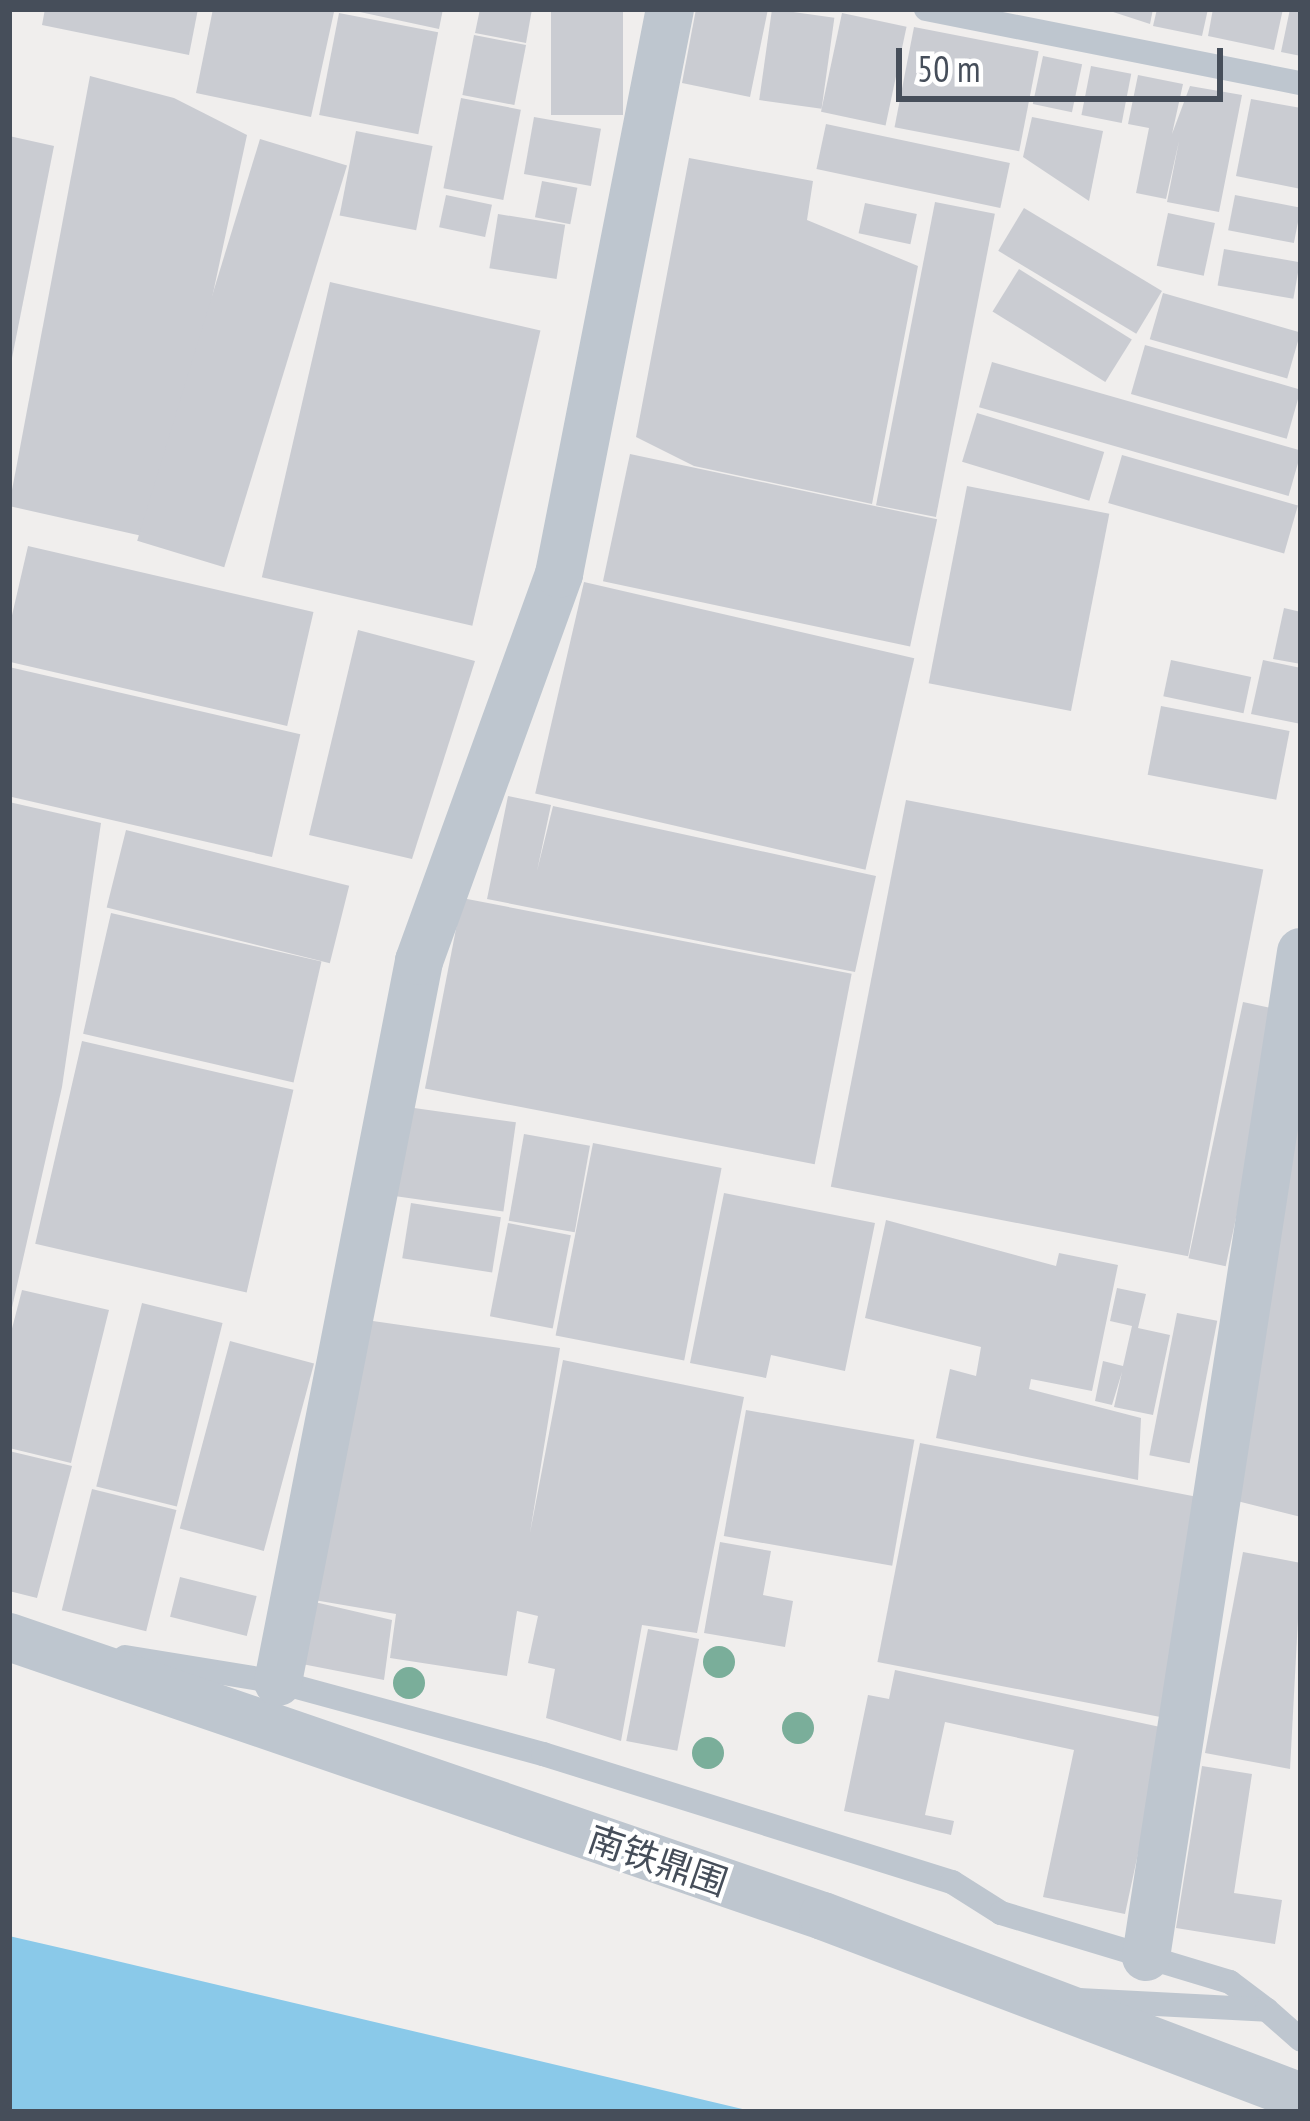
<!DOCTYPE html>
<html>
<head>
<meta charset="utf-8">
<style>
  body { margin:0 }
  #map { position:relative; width:1310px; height:2121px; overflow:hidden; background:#f0eeed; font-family:"PT Sans Narrow","Noto Sans SC",sans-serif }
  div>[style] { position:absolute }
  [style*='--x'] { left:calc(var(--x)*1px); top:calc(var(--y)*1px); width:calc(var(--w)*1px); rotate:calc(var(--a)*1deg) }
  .water>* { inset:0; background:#8ac9e9 }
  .building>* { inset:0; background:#caccd2; transform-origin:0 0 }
  .lane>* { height:24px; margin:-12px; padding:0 12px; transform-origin:12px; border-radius:12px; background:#bec6cf }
  .street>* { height:48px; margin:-24px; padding:0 24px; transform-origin:24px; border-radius:24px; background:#bec6cf }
  .trees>* { width:32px; height:32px; margin:-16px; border-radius:50%; background:#7aae9a }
  span { translate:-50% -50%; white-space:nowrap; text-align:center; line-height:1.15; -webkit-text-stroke:9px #fff; paint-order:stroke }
  .street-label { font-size:36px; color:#464e5a }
  .frame { position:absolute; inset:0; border:12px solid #464e5a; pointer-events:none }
  .scale { position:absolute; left:896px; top:48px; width:327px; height:54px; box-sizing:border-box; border:6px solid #464e5a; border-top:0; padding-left:15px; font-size:36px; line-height:42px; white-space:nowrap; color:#464e5a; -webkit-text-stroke:9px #fff; paint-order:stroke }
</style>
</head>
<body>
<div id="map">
  <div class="water">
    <i style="clip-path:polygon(9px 1936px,83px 1953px,755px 2112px,9px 2112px)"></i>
  </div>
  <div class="building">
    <i style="clip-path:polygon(45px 9px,198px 9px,189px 55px,42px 25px)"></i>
    <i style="clip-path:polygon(213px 9px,334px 12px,311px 117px,196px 93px)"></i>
    <i style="clip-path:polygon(346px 9px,443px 9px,439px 29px)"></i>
    <i style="clip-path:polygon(480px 9px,532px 9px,526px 43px,475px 33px)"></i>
    <i style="left:551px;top:9px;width:72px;height:106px"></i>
    <i style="clip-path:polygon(696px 9px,768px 9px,750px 97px,682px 83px)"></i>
    <i style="left:772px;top:9px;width:63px;height:92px;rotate:8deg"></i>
    <i style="clip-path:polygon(1104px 9px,1153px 9px,1150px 24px)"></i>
    <i style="clip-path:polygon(1157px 9px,1208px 9px,1202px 36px,1153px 26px)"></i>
    <i style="clip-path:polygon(1213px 9px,1283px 9px,1274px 50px,1208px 36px)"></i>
    <i style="clip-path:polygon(1290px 9px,1301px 9px,1301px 56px,1281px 52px)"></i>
    <i style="left:339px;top:13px;width:101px;height:104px;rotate:11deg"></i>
    <i style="left:842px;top:13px;width:66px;height:101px;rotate:12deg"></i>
    <i style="left:914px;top:27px;width:127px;height:102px;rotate:11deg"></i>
    <i style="left:474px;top:35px;width:53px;height:61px;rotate:11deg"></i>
    <i style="left:1043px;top:56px;width:40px;height:49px;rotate:12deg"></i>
    <i style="left:1091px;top:66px;width:41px;height:50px;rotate:11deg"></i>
    <i style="clip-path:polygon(1138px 75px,1183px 84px,1172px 134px,1190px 86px,1242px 95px,1219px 212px,1167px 202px,1179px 141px,1166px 199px,1136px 193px,1149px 128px,1128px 124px)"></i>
    <i style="clip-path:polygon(90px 76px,174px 98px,247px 135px,160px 540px,9px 506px)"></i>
    <i style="left:461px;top:98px;width:61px;height:92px;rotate:11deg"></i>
    <i style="clip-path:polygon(1251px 99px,1301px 108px,1301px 189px,1236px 176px)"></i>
    <i style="left:534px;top:117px;width:68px;height:58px;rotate:10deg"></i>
    <i style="clip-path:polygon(1032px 117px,1103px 131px,1089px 201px,1023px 157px)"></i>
    <i style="left:826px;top:124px;width:188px;height:46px;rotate:12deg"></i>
    <i style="left:356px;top:131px;width:78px;height:86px;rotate:11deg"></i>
    <i style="clip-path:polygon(9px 136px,54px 146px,11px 363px,9px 362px)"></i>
    <i style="left:260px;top:139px;width:91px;height:420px;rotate:17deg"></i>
    <i style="clip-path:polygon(689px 158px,813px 181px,807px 220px,918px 266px,872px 504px,694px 466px,636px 437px)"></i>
    <i style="left:542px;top:181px;width:36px;height:37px;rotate:11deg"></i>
    <i style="left:446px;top:195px;width:47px;height:33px;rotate:12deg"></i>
    <i style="left:1235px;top:195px;width:67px;height:36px;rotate:11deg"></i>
    <i style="left:935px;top:202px;width:61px;height:309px;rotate:11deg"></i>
    <i style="left:865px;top:203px;width:53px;height:31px;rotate:12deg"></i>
    <i style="left:1024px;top:208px;width:161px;height:50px;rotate:31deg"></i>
    <i style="left:1168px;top:213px;width:48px;height:54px;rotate:12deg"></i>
    <i style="left:498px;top:214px;width:68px;height:55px;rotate:9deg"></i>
    <i style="left:1224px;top:249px;width:77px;height:37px;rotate:10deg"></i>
    <i style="left:1019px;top:269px;width:133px;height:50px;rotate:32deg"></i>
    <i style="left:330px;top:282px;width:216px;height:303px;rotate:13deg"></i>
    <i style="left:1163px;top:293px;width:143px;height:48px;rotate:16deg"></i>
    <i style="left:1145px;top:345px;width:162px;height:51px;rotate:16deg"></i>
    <i style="left:992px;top:362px;width:322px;height:47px;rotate:16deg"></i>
    <i style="left:977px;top:413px;width:133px;height:51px;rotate:17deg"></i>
    <i style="left:630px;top:454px;width:314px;height:130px;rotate:12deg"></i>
    <i style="left:1122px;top:455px;width:183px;height:50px;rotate:16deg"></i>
    <i style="left:967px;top:486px;width:145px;height:201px;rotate:11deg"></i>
    <i style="left:28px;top:546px;width:293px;height:117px;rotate:13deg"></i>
    <i style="left:584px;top:582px;width:339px;height:217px;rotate:13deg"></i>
    <i style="clip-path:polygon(1284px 608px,1301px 612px,1301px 664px,1273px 659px)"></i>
    <i style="clip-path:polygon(358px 630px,475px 661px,412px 859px,309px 835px)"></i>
    <i style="left:1171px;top:660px;width:82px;height:37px;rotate:12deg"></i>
    <i style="clip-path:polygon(1263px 660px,1301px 668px,1301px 724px,1251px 714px)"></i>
    <i style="left:9px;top:667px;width:299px;height:126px;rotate:13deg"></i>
    <i style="left:1161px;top:706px;width:131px;height:70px;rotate:11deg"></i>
    <i style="clip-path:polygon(508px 796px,551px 805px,537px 871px,553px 806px,876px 876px,855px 972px,487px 899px)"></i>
    <i style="left:906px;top:800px;width:364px;height:394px;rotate:11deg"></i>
    <i style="clip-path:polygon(9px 802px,101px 823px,62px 1087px,11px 1312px)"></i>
    <i style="left:126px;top:830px;width:230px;height:80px;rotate:14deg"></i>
    <i style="left:462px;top:898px;width:397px;height:194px;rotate:11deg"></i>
    <i style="left:111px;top:913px;width:216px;height:124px;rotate:13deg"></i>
    <i style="left:1243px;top:1002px;width:38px;height:262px;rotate:12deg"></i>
    <i style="left:82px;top:1041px;width:217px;height:208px;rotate:13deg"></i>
    <i style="clip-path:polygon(1301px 1086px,1301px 1517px,1237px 1501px)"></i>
    <i style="left:407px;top:1107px;width:110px;height:90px;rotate:8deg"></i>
    <i style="left:524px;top:1134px;width:67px;height:88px;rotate:10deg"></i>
    <i style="left:593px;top:1143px;width:131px;height:196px;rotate:11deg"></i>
    <i style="clip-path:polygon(724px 1193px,875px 1223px,845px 1371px,771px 1355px,766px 1378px,690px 1363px)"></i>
    <i style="left:411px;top:1203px;width:91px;height:56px;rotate:9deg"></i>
    <i style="clip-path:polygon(886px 1220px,1056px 1266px,1059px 1253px,1118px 1265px,1092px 1391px,1031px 1379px,1029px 1389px,1141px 1418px,1138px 1480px,936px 1438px,950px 1369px,976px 1376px,981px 1347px,865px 1318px)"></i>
    <i style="left:508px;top:1223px;width:64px;height:95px;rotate:11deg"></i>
    <i style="clip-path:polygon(1117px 1288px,1146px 1294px,1138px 1328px,1170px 1335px,1153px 1415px,1114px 1407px,1122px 1372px,1112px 1405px,1095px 1401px,1103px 1361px,1123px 1366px,1132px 1326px,1110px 1321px)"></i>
    <i style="clip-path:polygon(22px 1290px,109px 1310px,71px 1463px,9px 1448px,9px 1340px)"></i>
    <i style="left:142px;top:1303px;width:83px;height:189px;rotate:14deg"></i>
    <i style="left:1177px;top:1313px;width:41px;height:145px;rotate:11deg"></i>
    <i style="clip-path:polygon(359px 1319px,560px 1348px,530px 1533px,563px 1360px,744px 1397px,697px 1633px,642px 1625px,621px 1741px,546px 1718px,555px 1669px,528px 1663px,538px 1616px,517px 1611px,507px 1676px,390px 1658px,396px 1614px,314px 1600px)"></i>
    <i style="left:230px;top:1341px;width:87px;height:194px;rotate:15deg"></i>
    <i style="left:746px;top:1410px;width:171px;height:128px;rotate:10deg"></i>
    <i style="left:920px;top:1443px;width:296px;height:223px;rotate:11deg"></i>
    <i style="clip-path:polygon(9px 1451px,72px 1466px,37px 1598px,9px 1591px)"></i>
    <i style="left:92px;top:1489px;width:87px;height:125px;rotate:14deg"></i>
    <i style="clip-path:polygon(720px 1542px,771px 1551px,763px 1595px,793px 1601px,785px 1647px,704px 1633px)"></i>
    <i style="clip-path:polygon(1243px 1552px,1301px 1563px,1290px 1769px,1205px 1753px)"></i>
    <i style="left:180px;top:1577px;width:79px;height:41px;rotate:14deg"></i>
    <i style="clip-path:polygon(306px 1600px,392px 1620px,384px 1680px,302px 1664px)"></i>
    <i style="left:648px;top:1629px;width:52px;height:114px;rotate:11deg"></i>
    <i style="clip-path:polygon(895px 1670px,1165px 1728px,1125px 1914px,1043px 1897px,1074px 1750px,945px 1722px,925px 1815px,954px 1821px,951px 1835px,844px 1811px,868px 1695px,889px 1699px)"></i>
    <i style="clip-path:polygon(1202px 1766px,1252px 1774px,1234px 1893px,1282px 1900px,1275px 1944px,1176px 1928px)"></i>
  </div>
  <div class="lane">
    <i style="--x:926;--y:9;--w:382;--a:11.2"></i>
    <i style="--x:125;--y:1657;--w:155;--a:9.3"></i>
    <i style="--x:278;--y:1682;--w:275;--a:15.2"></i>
    <i style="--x:543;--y:1754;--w:429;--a:17.4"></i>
    <i style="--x:952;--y:1882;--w:58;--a:32.3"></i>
    <i style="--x:1001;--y:1913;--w:239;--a:16.8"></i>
    <i style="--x:1230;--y:1982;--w:46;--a:37.1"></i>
    <i style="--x:1079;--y:2000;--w:188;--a:3"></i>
    <i style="--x:1267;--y:2010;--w:45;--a:41.4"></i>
  </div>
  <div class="street">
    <i style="--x:9;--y:1637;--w:860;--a:18.92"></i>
    <i style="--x:823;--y:1916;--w:511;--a:20.74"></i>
    <i style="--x:278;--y:1682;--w:735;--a:-78.93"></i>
    <i style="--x:419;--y:961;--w:412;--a:-70.1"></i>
    <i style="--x:559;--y:574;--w:576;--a:-78.89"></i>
    <i style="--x:1146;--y:1957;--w:1017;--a:-81.23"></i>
  </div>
  <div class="trees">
    <i style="left:719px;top:1662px"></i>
    <i style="left:409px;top:1683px"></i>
    <i style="left:798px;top:1728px"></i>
    <i style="left:708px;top:1753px"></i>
  </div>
  <div class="street-label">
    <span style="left:658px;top:1860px;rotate:19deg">南铁鼎围</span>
  </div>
  <div class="frame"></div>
  <div class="scale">50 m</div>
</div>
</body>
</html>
